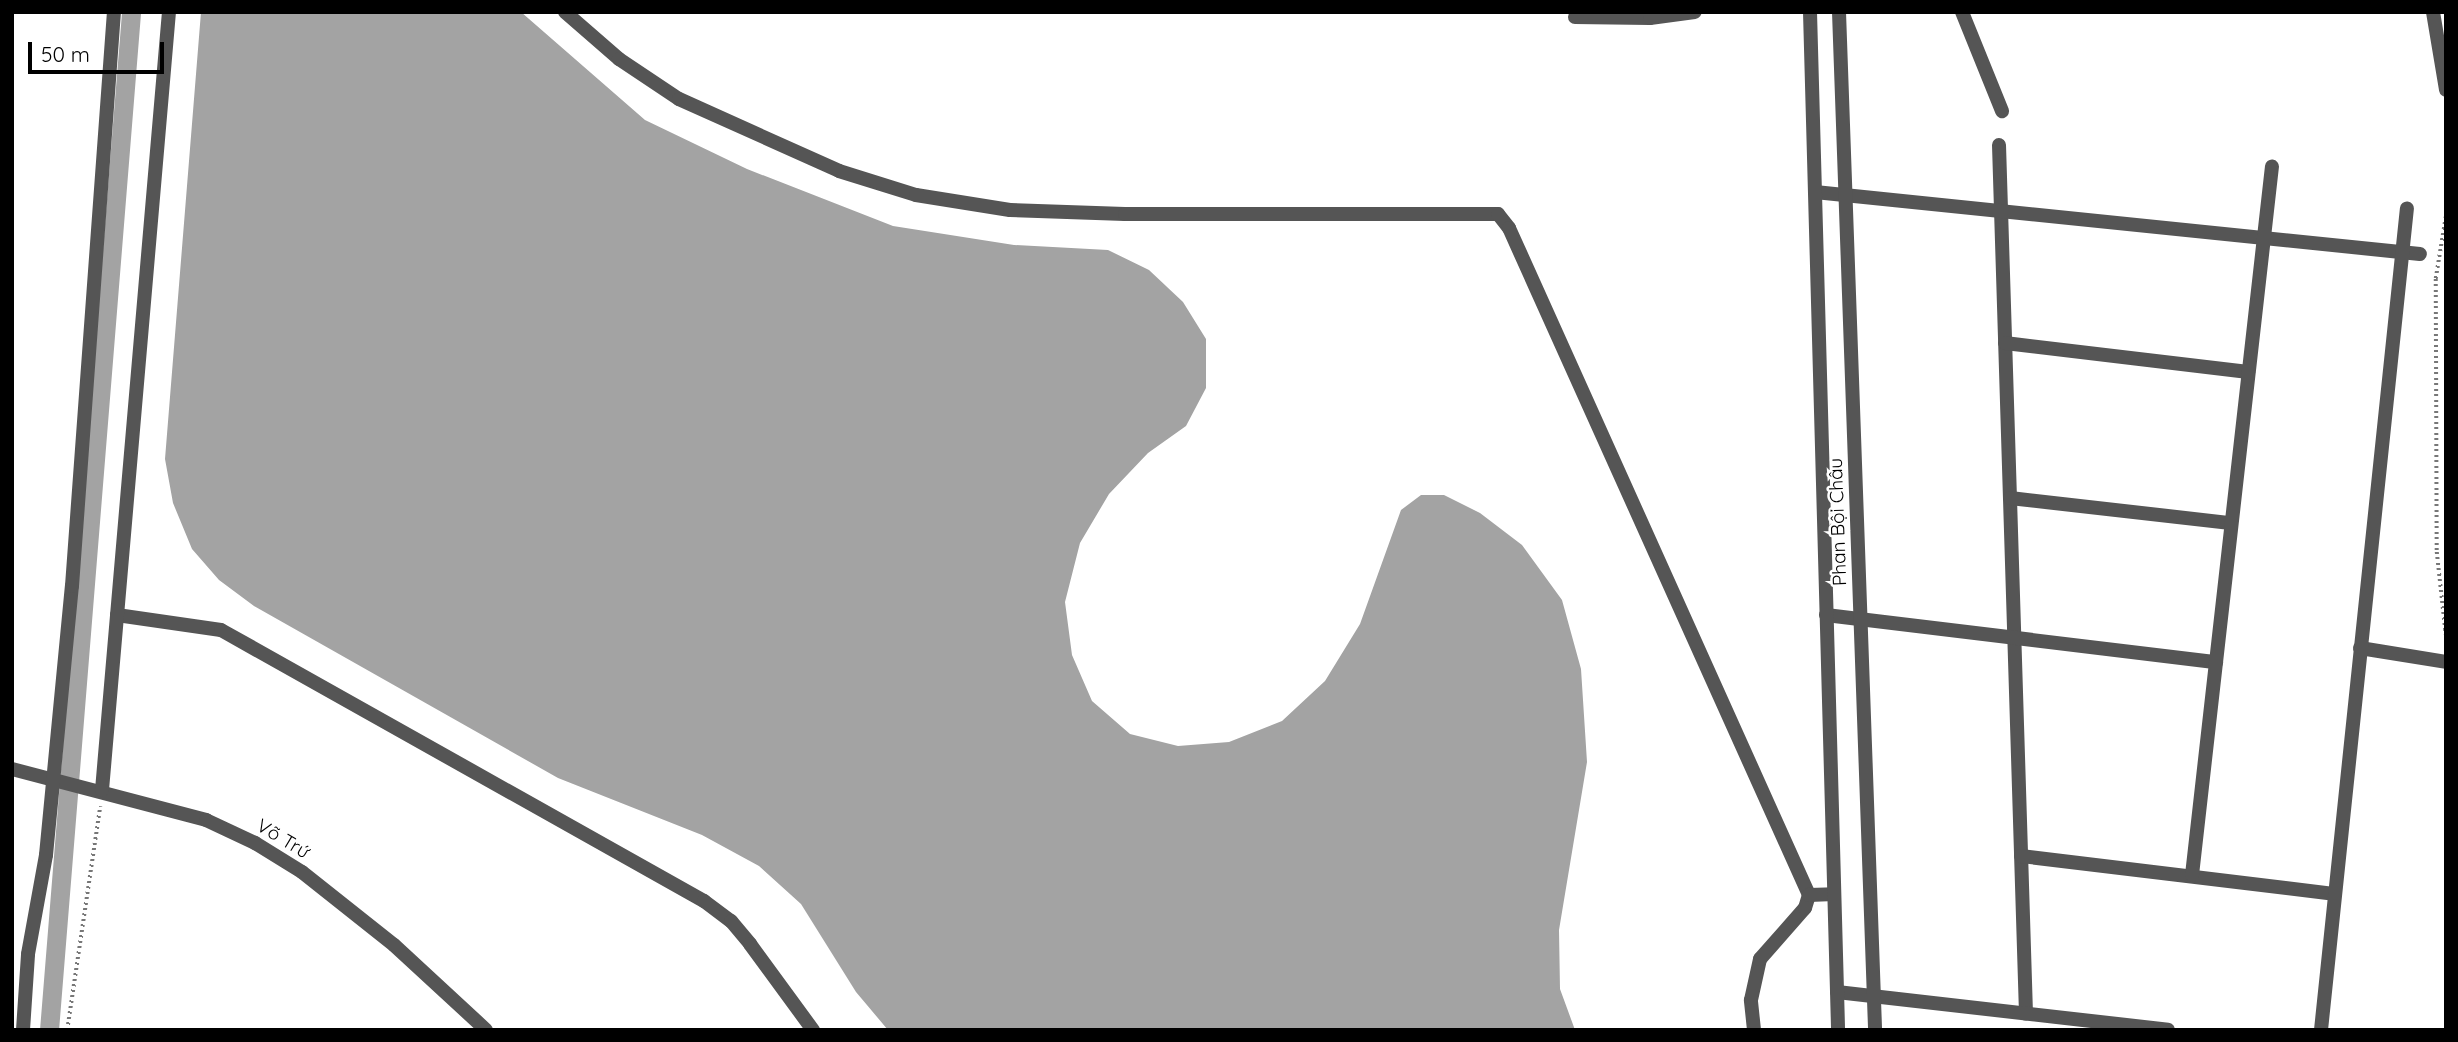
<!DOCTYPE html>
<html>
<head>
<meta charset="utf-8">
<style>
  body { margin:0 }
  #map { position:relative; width:2458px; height:1042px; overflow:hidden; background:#fff; font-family:Quicksand,sans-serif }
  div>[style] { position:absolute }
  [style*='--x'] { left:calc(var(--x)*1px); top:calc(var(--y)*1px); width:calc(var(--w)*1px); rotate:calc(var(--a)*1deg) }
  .water>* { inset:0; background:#a3a3a3 }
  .canal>* { height:19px; margin:-9.5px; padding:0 9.5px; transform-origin:9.5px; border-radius:9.5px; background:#a3a3a3 }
  .path>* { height:3.5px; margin-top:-1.75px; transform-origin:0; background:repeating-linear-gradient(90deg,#777 0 2px,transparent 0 5.5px) }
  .minor>* { height:14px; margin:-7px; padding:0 7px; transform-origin:7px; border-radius:7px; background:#555 }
  .tertiary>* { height:14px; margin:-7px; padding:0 7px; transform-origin:7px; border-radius:7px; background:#555 }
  span { translate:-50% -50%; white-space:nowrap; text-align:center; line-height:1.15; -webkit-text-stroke:5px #fff; paint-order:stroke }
  .street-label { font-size:19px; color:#000 }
  .frame { position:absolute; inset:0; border:14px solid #000; pointer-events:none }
  .scale { position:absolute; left:28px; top:42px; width:136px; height:32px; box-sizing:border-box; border:4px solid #000; border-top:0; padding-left:9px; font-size:21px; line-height:24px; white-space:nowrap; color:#000; -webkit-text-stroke:5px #fff; paint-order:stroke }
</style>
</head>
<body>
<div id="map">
  <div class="water">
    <i style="clip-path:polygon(201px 12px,521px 12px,645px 120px,747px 169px,893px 226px,1014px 245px,1108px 250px,1149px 270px,1183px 302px,1206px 339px,1206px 388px,1186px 426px,1148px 453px,1109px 494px,1080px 543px,1065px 602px,1072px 655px,1092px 701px,1130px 734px,1178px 746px,1229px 742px,1282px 721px,1325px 681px,1360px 624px,1401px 510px,1421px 495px,1444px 495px,1480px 513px,1522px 545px,1562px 600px,1581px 669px,1587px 762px,1559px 930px,1560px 989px,1575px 1030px,888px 1030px,856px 992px,801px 904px,759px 866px,702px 835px,558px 778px,254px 606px,219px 580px,192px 549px,173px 503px,165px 459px)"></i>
  </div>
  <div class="canal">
    <i style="--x:49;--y:1030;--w:1021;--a:-85.39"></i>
  </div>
  <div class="path">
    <i style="--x:2446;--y:217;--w:63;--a:99.2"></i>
    <i style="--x:2436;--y:279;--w:273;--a:89.8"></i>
    <i style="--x:2437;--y:552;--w:83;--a:83.8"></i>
    <i style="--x:67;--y:1030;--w:226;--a:-81.6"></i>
  </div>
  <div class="minor">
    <i style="--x:565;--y:12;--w:72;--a:41"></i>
    <i style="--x:619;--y:59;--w:72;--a:33.7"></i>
    <i style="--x:679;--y:99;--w:175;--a:24.2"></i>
    <i style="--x:839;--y:171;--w:81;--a:17.3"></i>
    <i style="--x:916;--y:195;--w:95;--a:9.1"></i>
    <i style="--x:1010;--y:210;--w:115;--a:2"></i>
    <i style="--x:1125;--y:214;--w:373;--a:0"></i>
    <i style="--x:1498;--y:214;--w:18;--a:52"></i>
    <i style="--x:1509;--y:228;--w:731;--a:65.78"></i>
    <i style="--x:1962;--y:12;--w:107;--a:68"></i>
    <i style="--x:2433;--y:12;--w:79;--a:80.5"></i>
    <i style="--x:1575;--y:17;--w:75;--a:0.8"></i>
    <i style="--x:1650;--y:18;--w:45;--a:-7.6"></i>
    <i style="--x:1999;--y:145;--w:869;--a:88.22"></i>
    <i style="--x:1815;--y:192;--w:608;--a:5.85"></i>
    <i style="--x:2005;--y:343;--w:245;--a:6.8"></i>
    <i style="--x:2010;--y:498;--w:222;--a:6.5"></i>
    <i style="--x:117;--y:615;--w:105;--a:8.2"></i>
    <i style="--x:221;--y:630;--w:554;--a:29.3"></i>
    <i style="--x:704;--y:901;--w:34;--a:37"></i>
    <i style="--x:731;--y:921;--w:30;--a:50"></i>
    <i style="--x:750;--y:944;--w:107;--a:53.8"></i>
    <i style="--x:1826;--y:615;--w:393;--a:6.9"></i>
    <i style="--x:2360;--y:648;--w:87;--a:9.2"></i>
    <i style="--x:12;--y:769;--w:201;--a:14.7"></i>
    <i style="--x:206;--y:820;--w:54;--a:25.1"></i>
    <i style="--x:255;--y:843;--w:55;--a:31.7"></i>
    <i style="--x:302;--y:872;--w:117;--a:38.4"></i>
    <i style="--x:394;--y:945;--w:125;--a:42.7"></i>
    <i style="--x:102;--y:790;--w:781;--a:-85.08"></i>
    <i style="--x:2021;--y:856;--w:315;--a:6.9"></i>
    <i style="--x:2192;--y:875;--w:713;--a:-83.56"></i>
    <i style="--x:1837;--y:992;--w:333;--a:6.5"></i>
    <i style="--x:23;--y:1030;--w:76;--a:-86.2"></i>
    <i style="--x:28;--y:954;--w:101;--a:-79.7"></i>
    <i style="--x:46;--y:855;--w:270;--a:-84.5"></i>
    <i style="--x:72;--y:586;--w:576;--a:-85.82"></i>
    <i style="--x:1754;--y:1030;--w:30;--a:-96"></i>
    <i style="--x:1751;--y:1000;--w:42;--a:-77.6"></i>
    <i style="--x:1760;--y:959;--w:68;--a:-48.6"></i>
    <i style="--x:1805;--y:908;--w:14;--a:-73"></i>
    <i style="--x:1809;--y:895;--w:25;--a:-2"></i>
    <i style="--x:2321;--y:1030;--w:826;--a:-84.03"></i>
  </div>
  <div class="tertiary">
    <i style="--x:1810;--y:12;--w:1018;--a:88.42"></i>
    <i style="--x:1839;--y:12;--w:1019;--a:87.97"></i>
  </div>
  <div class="street-label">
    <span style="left:1838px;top:522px;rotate:-92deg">Phan Bội Châu</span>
    <span style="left:283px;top:839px;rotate:31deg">Võ Trứ</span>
  </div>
  <div class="frame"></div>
  <div class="scale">50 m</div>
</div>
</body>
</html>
